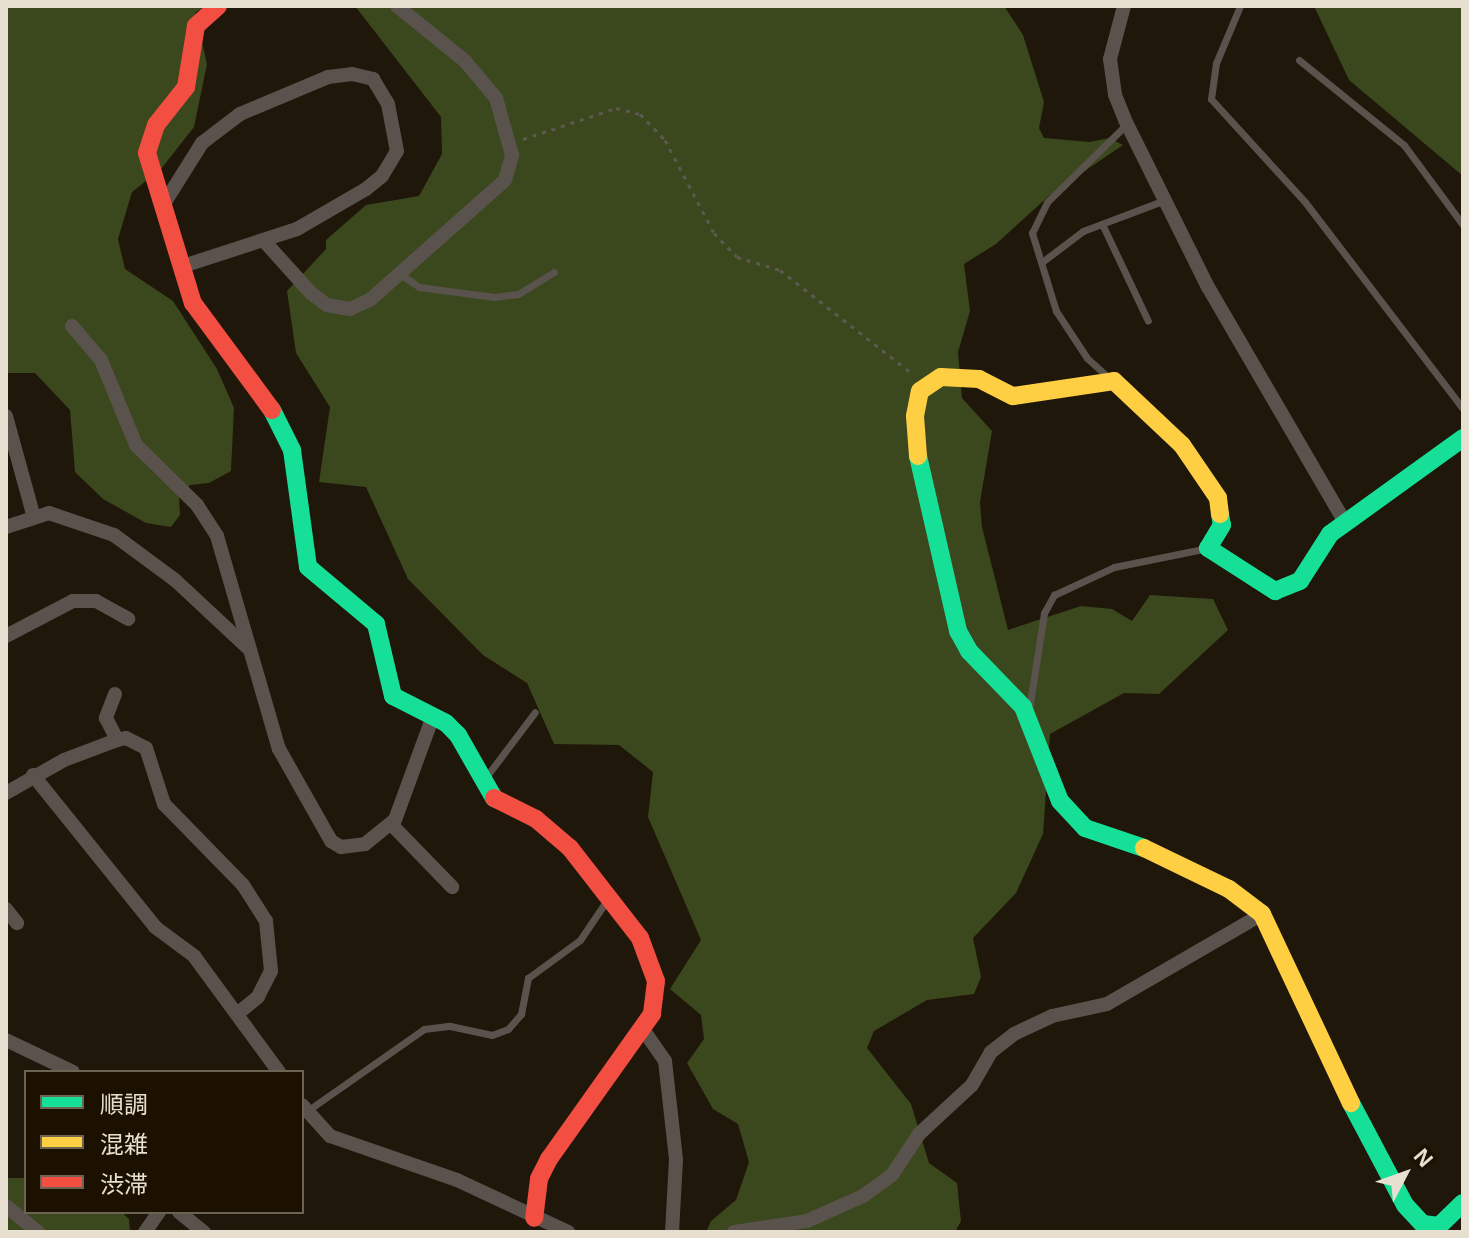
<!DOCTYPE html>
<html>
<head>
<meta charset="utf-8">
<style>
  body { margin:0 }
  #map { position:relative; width:1469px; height:1238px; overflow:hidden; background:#1e170a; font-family:Arial,"Noto Sans JP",sans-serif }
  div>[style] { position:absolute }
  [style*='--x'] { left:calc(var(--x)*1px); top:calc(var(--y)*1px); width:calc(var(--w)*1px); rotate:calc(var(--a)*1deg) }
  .forest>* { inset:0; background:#3b471c }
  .path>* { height:3px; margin-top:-1.5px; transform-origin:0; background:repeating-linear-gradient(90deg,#5d5850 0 4px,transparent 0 10px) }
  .lane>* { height:7px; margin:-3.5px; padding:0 3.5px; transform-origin:3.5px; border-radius:3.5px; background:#5a534d }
  .street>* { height:14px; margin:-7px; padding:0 7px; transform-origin:7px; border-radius:7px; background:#5a534d }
  .fast>* { height:18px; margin:-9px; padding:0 9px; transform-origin:9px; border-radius:9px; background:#16e098 }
  .slow>* { height:18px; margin:-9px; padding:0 9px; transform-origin:9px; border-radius:9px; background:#ffcf43 }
  .jam>* { height:18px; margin:-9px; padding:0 9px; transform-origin:9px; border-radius:9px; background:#f24e42 }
  span { translate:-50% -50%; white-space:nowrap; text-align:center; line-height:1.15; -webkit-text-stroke:8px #1c1000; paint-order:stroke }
  .frame { position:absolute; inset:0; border:8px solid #e7dfd0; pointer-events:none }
  .legend { position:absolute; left:24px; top:1070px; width:280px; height:144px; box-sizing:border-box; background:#1c1000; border:2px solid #6d6353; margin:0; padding:10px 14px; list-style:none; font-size:24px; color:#e7dfd0 }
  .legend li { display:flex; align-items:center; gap:16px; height:40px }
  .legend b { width:40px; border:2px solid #6d6353 }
  .north { position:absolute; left:1365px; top:1134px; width:80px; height:80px; -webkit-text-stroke:6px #1c1000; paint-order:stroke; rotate:49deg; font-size:22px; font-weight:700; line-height:32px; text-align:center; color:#e7dfd0 }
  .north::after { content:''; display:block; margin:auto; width:28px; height:36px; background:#e7dfd0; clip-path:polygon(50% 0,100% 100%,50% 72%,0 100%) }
</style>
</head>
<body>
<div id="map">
  <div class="forest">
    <i style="clip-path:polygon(6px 6px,205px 6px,195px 13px,207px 64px,194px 127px,161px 169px,132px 192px,118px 239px,125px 269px,173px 301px,217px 369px,234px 408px,231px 471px,209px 483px,190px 485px,179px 495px,180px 515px,171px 527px,146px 523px,103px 499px,75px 472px,70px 410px,35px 373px,6px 373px)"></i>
    <i style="clip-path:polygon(355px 6px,1004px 6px,1023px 35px,1044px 102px,1039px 128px,1044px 138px,1090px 142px,1109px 138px,1123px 145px,1051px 194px,996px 244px,964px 264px,970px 311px,958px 352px,962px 398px,992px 431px,980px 502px,982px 527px,1008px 630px,1081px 606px,1112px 609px,1132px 621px,1150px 595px,1213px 599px,1228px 630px,1159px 694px,1124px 693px,1050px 734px,1043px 834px,1016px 893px,973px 938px,981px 977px,974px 994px,927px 1000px,874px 1031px,867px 1048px,911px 1104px,929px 1163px,957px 1183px,961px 1221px,955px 1232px,706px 1232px,711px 1221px,736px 1200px,749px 1162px,738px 1124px,713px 1109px,687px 1063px,704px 1039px,701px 1015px,670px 989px,701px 940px,648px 817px,653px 772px,619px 745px,554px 744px,527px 683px,483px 655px,408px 579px,366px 487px,319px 482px,330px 407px,296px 353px,287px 291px,326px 249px,326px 240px,366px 205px,419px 196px,442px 154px,441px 117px)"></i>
    <i style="clip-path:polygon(1314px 6px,1463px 6px,1463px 176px,1349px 80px)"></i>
    <i style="clip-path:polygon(6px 1178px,26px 1178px,26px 1212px,121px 1212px,129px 1219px,130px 1232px,6px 1232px)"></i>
  </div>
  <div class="path">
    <i style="--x:523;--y:139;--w:98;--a:-18.4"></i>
    <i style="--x:616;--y:108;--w:25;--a:14"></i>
    <i style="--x:640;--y:114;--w:36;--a:46"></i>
    <i style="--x:665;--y:140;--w:105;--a:62.2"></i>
    <i style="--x:714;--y:233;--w:33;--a:46"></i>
    <i style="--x:737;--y:257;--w:45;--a:16.8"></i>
    <i style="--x:780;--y:270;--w:170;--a:38.1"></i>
  </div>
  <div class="lane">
    <i style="--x:1240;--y:6;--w:62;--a:112.8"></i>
    <i style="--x:1216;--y:63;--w:36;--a:98"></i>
    <i style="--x:1211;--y:99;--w:139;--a:47.6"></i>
    <i style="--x:1305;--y:202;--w:260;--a:52.6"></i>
    <i style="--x:1299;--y:60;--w:135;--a:39"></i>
    <i style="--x:1404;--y:145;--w:99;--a:53.6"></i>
    <i style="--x:1102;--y:224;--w:107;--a:64.6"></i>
    <i style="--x:1042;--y:262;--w:51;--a:-37.1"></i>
    <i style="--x:1083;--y:231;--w:88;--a:-20.7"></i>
    <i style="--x:400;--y:274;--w:23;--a:34"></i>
    <i style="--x:419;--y:287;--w:76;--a:7.6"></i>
    <i style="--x:494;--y:297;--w:24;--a:-7"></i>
    <i style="--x:518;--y:294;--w:42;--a:-31.4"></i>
    <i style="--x:1108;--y:377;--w:28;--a:-138"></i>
    <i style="--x:1087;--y:358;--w:56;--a:-123.4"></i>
    <i style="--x:1056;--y:311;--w:82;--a:-107.1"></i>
    <i style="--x:1032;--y:233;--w:34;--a:-64"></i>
    <i style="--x:1047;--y:202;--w:112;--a:-44.3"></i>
    <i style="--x:1029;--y:710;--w:98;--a:-81.2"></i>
    <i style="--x:1044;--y:613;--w:21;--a:-61"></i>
    <i style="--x:1054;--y:595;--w:66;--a:-25"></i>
    <i style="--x:1114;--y:567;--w:96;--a:-11.4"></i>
    <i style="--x:483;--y:781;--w:86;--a:-53"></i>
    <i style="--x:307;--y:1111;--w:143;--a:-35"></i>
    <i style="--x:424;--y:1029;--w:26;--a:-7"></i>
    <i style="--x:450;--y:1026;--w:43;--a:12.1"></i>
    <i style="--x:492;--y:1035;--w:17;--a:-21"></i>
    <i style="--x:508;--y:1029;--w:20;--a:-49"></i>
    <i style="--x:521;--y:1014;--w:37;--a:-79"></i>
    <i style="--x:528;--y:978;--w:64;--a:-36.2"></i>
    <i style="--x:580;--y:940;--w:48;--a:-56"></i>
  </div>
  <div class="street">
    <i style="--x:1124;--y:6;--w:55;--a:104.8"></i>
    <i style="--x:1110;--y:59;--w:36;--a:82"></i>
    <i style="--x:1115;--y:95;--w:31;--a:68"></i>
    <i style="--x:1127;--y:124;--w:182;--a:63.6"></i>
    <i style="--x:1208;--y:287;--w:272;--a:59.8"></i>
    <i style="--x:165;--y:202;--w:70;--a:-57.9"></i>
    <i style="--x:202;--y:143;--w:48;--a:-37.3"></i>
    <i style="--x:240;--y:114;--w:95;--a:-22.8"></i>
    <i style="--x:328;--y:77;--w:24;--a:-7"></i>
    <i style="--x:352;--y:74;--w:22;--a:13"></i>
    <i style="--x:373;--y:79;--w:29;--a:59"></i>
    <i style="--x:388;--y:104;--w:48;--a:79.2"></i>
    <i style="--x:397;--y:151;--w:29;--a:121"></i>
    <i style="--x:382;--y:176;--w:21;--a:141"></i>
    <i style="--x:366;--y:189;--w:80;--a:149.9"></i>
    <i style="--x:297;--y:229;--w:120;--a:162"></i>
    <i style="--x:265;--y:242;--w:69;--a:48"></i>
    <i style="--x:311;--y:293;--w:20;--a:37"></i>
    <i style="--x:327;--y:305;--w:23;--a:10"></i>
    <i style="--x:350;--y:309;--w:23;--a:-25"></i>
    <i style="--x:371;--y:299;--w:179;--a:-41.6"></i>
    <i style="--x:505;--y:180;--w:26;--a:-74"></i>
    <i style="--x:512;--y:155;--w:59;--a:-105.7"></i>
    <i style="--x:496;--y:98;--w:48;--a:-130"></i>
    <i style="--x:465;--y:61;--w:87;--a:-141"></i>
    <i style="--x:72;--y:326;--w:45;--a:49.5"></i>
    <i style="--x:101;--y:360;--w:92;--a:67.6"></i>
    <i style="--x:136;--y:445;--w:86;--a:44.5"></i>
    <i style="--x:197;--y:505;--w:37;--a:57"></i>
    <i style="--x:217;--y:536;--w:222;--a:73.8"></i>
    <i style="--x:279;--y:749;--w:106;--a:60.5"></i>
    <i style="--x:331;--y:841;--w:12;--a:31"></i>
    <i style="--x:341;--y:847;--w:24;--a:-7"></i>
    <i style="--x:365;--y:844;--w:38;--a:-39"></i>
    <i style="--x:395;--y:820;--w:111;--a:-69.9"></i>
    <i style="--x:6;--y:416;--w:102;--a:74.6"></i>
    <i style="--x:6;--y:527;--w:45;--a:-18"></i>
    <i style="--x:49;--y:513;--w:69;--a:18.7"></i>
    <i style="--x:114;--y:535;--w:76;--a:36.4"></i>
    <i style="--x:175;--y:580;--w:100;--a:43"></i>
    <i style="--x:6;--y:636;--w:76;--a:-27.6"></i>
    <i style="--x:73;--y:601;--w:23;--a:0"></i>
    <i style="--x:96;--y:601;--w:37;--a:29"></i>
    <i style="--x:115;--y:694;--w:26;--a:111"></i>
    <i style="--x:106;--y:718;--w:25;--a:63"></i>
    <i style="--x:33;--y:775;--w:195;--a:51.2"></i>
    <i style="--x:155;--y:927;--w:49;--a:36.6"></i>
    <i style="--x:194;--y:956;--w:144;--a:53.8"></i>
    <i style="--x:6;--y:793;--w:67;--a:-29.6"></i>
    <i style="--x:64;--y:760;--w:57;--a:-20.7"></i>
    <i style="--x:117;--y:740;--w:9;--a:-13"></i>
    <i style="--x:126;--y:738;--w:22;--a:27"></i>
    <i style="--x:146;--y:748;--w:59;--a:72.2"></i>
    <i style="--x:164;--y:804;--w:113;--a:45.7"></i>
    <i style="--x:243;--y:885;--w:43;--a:57.4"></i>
    <i style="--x:266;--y:921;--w:50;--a:84.3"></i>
    <i style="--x:271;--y:971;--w:29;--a:117"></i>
    <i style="--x:258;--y:997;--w:27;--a:141"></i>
    <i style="--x:391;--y:824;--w:88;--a:45.9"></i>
    <i style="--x:6;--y:909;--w:18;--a:52"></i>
    <i style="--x:642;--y:1028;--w:40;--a:55.1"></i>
    <i style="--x:665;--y:1061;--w:99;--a:83.6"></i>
    <i style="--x:676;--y:1159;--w:73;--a:93.1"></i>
    <i style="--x:6;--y:1040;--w:74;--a:25.5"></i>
    <i style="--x:302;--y:1105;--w:42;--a:47.9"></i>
    <i style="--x:330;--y:1136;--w:134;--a:19.1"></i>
    <i style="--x:457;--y:1180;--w:123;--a:25.1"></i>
    <i style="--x:6;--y:1206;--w:41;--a:39.1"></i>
    <i style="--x:179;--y:1212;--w:32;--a:39"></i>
    <i style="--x:145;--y:1232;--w:24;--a:-55"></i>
    <i style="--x:734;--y:1232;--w:74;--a:-8.6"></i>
    <i style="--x:807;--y:1221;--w:61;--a:-24.1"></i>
    <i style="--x:863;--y:1196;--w:36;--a:-36"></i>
    <i style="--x:892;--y:1175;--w:49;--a:-56.6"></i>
    <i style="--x:919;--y:1134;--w:72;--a:-42.8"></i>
    <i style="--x:972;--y:1085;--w:38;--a:-60"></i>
    <i style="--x:991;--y:1052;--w:29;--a:-38"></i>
    <i style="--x:1014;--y:1034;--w:42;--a:-25.3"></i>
    <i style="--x:1052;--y:1016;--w:56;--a:-12.3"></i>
    <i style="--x:1107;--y:1004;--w:179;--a:-30.1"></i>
  </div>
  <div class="fast">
    <i style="--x:272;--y:410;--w:45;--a:63.4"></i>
    <i style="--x:292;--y:450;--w:118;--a:82.2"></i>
    <i style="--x:308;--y:567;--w:89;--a:40"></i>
    <i style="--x:376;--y:624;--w:74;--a:76.7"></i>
    <i style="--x:393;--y:696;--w:59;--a:27"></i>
    <i style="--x:446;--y:723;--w:17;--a:45"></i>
    <i style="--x:458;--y:735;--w:73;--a:60.3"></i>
    <i style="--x:918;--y:456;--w:180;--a:77.1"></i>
    <i style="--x:958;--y:631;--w:23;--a:61"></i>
    <i style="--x:969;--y:651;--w:78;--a:46"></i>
    <i style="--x:1023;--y:707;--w:101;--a:68.5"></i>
    <i style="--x:1060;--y:801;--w:37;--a:47"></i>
    <i style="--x:1085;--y:828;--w:62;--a:18.7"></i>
    <i style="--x:1220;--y:514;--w:11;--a:80"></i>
    <i style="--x:1222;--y:525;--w:27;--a:121"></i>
    <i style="--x:1208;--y:548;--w:80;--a:32.7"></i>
    <i style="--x:1275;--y:591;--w:27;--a:-22"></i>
    <i style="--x:1300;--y:581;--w:56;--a:-57.4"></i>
    <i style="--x:1330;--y:534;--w:164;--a:-35.8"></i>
    <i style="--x:1351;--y:1103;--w:115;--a:62.1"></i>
    <i style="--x:1405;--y:1205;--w:26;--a:47"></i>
    <i style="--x:1423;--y:1224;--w:16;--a:7"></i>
    <i style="--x:1439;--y:1226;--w:33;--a:-44"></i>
  </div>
  <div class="slow">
    <i style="--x:918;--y:456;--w:40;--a:-94.3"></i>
    <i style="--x:915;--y:416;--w:25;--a:-79"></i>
    <i style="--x:920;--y:391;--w:25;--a:-34"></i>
    <i style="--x:941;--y:377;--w:38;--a:3"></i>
    <i style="--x:979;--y:379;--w:38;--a:27"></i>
    <i style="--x:1013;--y:396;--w:102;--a:-8.4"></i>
    <i style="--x:1114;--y:381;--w:93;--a:43.3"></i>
    <i style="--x:1182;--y:445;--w:64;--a:55.8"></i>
    <i style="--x:1218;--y:498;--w:16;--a:83"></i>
    <i style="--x:1144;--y:848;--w:94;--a:25.8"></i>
    <i style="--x:1229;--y:889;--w:41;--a:37.1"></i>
    <i style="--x:1262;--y:914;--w:209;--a:64.8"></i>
  </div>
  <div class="jam">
    <i style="--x:218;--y:6;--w:30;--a:138"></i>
    <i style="--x:196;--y:26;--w:62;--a:99.3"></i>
    <i style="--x:186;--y:87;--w:48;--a:128.3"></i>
    <i style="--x:156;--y:125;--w:29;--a:108"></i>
    <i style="--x:147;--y:153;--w:157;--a:73"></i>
    <i style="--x:193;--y:303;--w:133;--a:53.6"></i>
    <i style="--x:494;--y:798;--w:47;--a:26.6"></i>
    <i style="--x:536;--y:819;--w:45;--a:40.5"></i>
    <i style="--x:570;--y:848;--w:114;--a:52.1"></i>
    <i style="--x:640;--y:938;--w:46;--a:69.6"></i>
    <i style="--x:656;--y:981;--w:33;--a:97"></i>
    <i style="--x:652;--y:1014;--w:178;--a:125.4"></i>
    <i style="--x:549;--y:1159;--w:22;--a:117"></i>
    <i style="--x:539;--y:1179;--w:39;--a:97"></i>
  </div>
  <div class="frame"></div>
  <ul class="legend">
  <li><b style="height:10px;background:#16e098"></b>順調</li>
  <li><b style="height:10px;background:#ffcf43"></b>混雑</li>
  <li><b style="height:10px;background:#f24e42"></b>渋滞</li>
  </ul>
  <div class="north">N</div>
</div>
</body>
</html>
